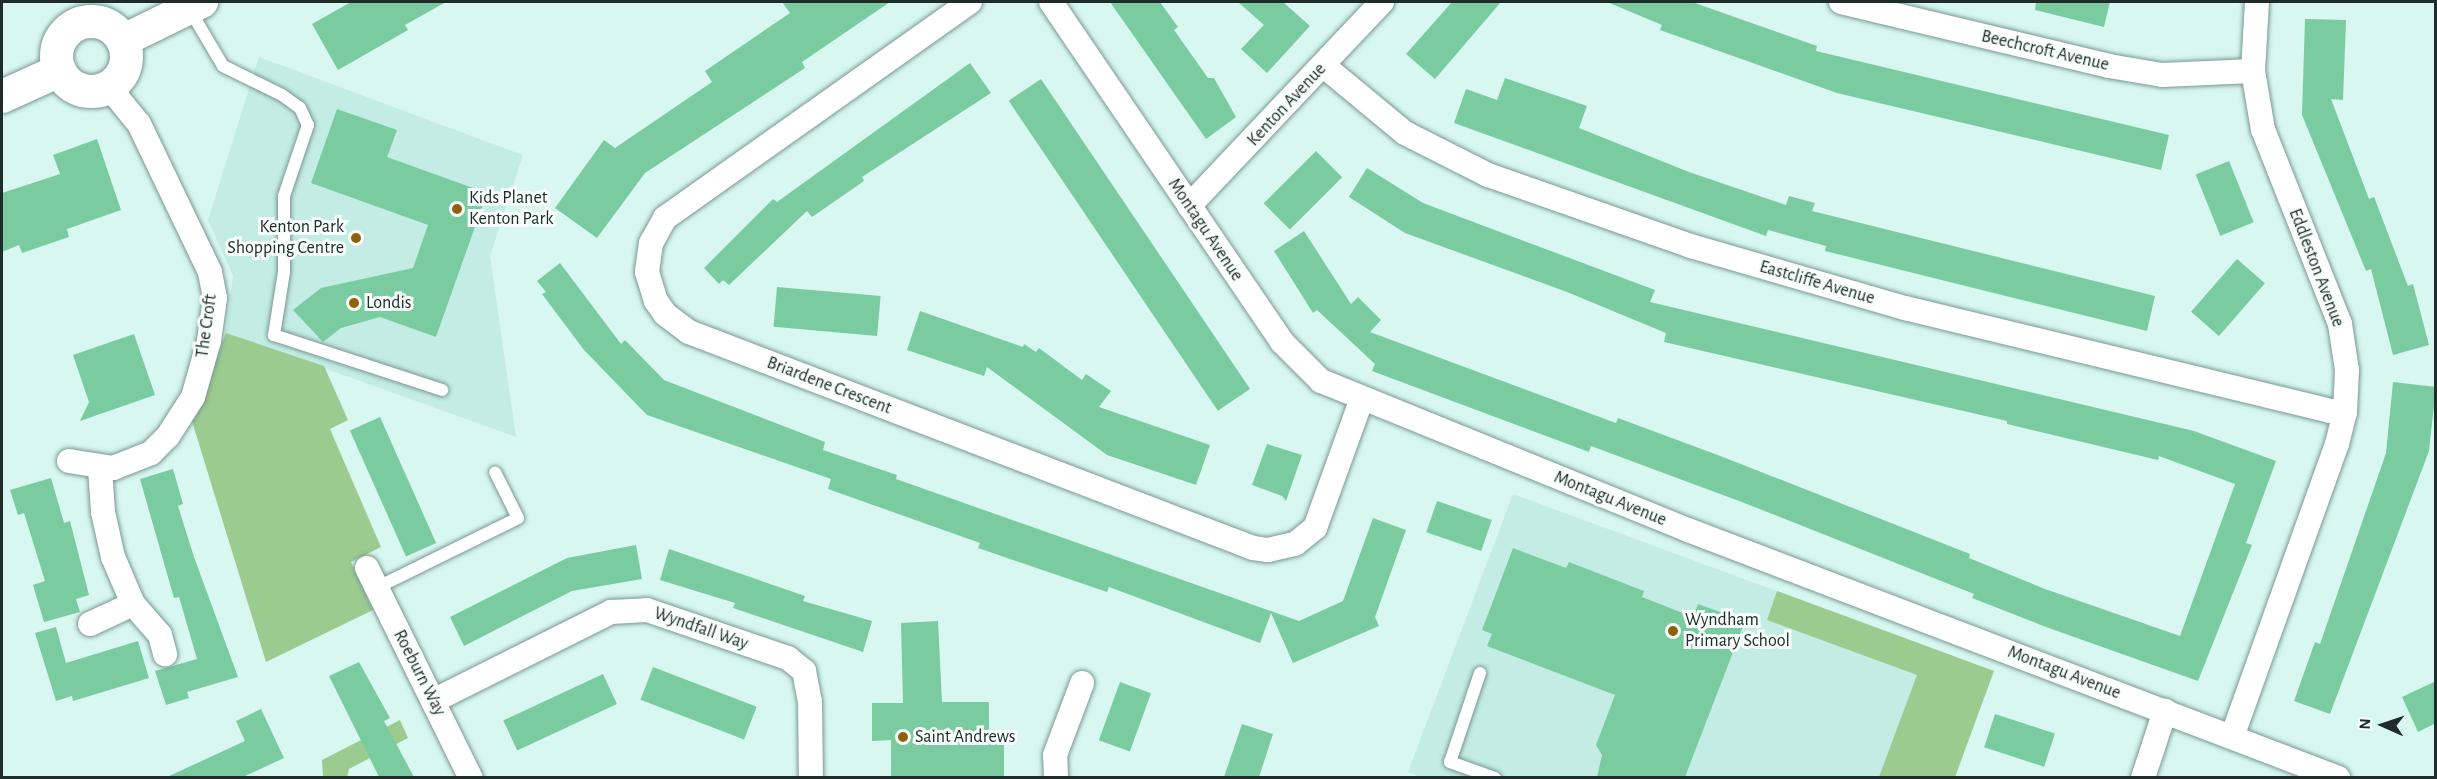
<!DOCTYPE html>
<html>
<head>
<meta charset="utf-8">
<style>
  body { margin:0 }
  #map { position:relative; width:2437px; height:779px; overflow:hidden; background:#d7f7f0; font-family:"Alegreya Sans",sans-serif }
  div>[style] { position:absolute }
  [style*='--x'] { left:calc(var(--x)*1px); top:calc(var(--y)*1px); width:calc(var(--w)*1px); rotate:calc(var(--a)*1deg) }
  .built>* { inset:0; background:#c3ede4 }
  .green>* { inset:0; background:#9ccb8f }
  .building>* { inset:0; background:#7acca0; transform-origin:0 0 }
  .roads { filter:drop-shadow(0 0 2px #7a9892) drop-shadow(0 0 2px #7a9892) }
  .service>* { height:12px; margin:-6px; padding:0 6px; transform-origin:6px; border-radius:6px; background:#fff }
  .minor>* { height:24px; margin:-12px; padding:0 12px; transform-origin:12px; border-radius:12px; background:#fff }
  .tertiary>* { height:32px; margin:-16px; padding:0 16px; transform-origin:16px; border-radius:16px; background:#fff }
  .primary>* { height:33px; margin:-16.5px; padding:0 16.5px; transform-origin:16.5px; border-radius:16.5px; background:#fff }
  .primary>.ring { margin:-16.5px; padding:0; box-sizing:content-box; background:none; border:33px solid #fff; border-radius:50% }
  .dots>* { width:16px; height:16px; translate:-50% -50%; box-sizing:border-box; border:3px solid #f7fefc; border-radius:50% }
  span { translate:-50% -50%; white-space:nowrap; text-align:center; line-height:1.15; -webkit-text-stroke:6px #f7fefc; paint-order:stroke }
  .street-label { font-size:18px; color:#202c29 }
  .poi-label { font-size:18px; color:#202c29 }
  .left { translate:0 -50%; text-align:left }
  .right { translate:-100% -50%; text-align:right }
  .frame { position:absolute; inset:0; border:3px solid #202c29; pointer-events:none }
  .north { position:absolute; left:2353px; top:695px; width:60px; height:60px; -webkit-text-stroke:4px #f7fefc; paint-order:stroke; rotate:273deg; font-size:16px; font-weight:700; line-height:24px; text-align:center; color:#202c29 }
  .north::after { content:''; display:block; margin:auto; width:21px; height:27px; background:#202c29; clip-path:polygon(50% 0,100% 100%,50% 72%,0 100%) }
</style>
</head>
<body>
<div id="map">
  <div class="built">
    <i style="clip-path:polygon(259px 57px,523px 155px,490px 256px,516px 437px,226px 333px,233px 276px,208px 220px)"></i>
    <i style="clip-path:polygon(1513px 494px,1994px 671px,1955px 777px,1423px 778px,1408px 772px)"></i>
  </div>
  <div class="green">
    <i style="clip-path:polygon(226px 333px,324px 366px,348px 420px,330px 429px,381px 547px,351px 562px,373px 610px,266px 662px,191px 418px)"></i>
    <i style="clip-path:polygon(1777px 591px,1994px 671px,1955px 777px,1879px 777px,1917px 675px,1767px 620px)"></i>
    <i style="clip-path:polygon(400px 720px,408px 738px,349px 769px,347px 777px,323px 777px,322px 760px)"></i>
  </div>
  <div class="building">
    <i style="clip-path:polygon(351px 2px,446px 2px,405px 25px,408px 30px,338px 70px,312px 24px)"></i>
    <i style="clip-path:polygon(782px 2px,890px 2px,802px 62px,805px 68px,645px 173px,597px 238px,555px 208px,604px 140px,615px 148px,712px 82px,705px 71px,790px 13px)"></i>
    <i style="clip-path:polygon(1110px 2px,1160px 2px,1178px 27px,1174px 30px,1208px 78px,1214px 78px,1236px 117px,1206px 139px)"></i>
    <i style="clip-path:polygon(1238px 2px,1283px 2px,1310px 26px,1267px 73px,1241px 49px,1264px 25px)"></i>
    <i style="clip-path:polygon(1452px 2px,1501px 2px,1435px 79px,1406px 54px)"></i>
    <i style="clip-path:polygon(1607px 2px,1692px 2px,1817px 46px,1816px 51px,2169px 135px,2161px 170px,1837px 93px,1660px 30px,1662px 25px)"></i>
    <i style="clip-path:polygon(2036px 2px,2110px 2px,2104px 27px,2035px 10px)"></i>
    <i style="clip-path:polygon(2305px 19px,2346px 20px,2343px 100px,2331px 99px,2369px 199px,2374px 197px,2408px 286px,2413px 284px,2429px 345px,2393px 355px,2371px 269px,2366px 271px,2302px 115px)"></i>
    <i style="clip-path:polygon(970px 63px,991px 93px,862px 177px,864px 181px,812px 217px,807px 211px,729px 285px,723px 280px,719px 284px,704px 268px,773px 199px,777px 202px)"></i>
    <i style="clip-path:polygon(1505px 78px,1587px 106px,1579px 128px,1689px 172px,1786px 205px,1789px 196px,1815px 203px,1812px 211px,2155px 296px,2147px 331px,1825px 251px,1826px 246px,1768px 230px,1766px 236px,1454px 123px,1466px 89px,1497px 100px)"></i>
    <i style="left:1041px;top:79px;width:374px;height:39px;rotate:56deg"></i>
    <i style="clip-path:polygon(337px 109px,397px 130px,387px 157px,487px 193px,436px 337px,380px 317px,341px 328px,323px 342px,293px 310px,321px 288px,413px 268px,428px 225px,311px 183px)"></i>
    <i style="clip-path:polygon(97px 139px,121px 210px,67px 229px,69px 237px,22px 253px,19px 245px,2px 252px,2px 193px,60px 174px,53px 155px)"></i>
    <i style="left:1316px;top:151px;width:37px;height:74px;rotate:45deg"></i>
    <i style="left:2229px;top:161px;width:66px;height:36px;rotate:68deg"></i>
    <i style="clip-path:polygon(1367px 168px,1423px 203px,1655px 290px,1650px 302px,2194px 431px,2276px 461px,2246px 543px,2252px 545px,2198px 681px,2046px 627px,1972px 598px,1974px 594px,1747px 504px,1591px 446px,1589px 452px,1372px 371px,1375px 364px,1317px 310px,1313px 313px,1274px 251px,1304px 231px,1351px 304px,1358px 297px,1381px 320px,1370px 332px,1616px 423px,1618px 418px,1723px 457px,1970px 554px,1969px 558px,2045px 589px,2180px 636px,2235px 484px,2159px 456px,2158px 460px,2095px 445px,2007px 424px,2007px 421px,1664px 342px,1666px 333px,1567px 292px,1405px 233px,1349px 197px)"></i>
    <i style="left:2237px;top:259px;width:37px;height:70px;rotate:41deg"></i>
    <i style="clip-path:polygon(560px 263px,621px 344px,625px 340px,664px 380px,825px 442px,823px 450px,897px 475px,896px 479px,1299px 621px,1343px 601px,1373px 518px,1406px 530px,1375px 617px,1379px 626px,1293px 663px,1271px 613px,1260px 643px,1109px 587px,1107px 592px,978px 548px,980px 543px,828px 489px,831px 479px,647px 415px,584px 350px,542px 294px,546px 292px,537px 281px)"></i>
    <i style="left:777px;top:287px;width:104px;height:40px;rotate:5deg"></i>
    <i style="clip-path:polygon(920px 311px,1023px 347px,1024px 344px,1036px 352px,1039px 348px,1082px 380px,1086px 374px,1111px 391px,1099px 407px,1210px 445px,1196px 485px,1107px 455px,987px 367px,984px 376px,907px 350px)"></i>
    <i style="clip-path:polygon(134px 334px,155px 395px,80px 421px,89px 402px,73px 355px)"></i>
    <i style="clip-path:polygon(2393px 382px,2436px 387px,2429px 451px,2330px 714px,2294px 701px,2315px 642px,2320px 644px,2386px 453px)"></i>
    <i style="left:380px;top:417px;width:138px;height:33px;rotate:66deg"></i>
    <i style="clip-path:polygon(1267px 444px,1302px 455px,1286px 501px,1282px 496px,1252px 485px)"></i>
    <i style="clip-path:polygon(173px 469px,183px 504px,178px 506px,194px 557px,238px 677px,187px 692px,189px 698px,166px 705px,155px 671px,197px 659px,179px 597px,174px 598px,140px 479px)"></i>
    <i style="clip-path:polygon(51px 478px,64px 523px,70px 521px,89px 595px,76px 599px,80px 612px,44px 622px,33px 585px,45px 581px,24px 513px,18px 515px,10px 490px)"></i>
    <i style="left:1437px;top:501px;width:58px;height:33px;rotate:19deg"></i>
    <i style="clip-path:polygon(636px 545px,642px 579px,572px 591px,464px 646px,450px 617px,567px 558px)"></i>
    <i style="clip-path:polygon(1513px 548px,1566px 568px,1569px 562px,1644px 591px,1642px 597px,1693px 617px,1698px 604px,1745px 621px,1685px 777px,1597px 777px,1602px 755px,1596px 745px,1615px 695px,1487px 646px,1492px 634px,1482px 630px)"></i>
    <i style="clip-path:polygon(669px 549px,805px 596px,803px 601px,872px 621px,863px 652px,733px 608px,735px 603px,660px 580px)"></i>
    <i style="clip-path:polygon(938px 621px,942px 702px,989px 702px,989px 744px,1004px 744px,1004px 777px,891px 777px,891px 740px,872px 741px,872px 703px,903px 703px,901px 623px)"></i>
    <i style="clip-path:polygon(56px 627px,66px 663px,138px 641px,149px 678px,73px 701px,72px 696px,56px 701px,35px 633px)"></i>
    <i style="clip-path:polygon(359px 662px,390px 718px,384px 721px,414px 777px,379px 777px,329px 676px)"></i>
    <i style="left:653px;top:667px;width:111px;height:35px;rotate:21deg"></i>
    <i style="left:603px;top:674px;width:33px;height:110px;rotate:65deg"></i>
    <i style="clip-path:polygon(2436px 681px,2436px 723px,2418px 732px,2402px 697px)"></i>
    <i style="left:1120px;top:682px;width:33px;height:62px;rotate:20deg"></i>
    <i style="clip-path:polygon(261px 709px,284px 758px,243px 777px,167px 777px,245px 741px,236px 721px)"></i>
    <i style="left:1995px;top:714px;width:63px;height:35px;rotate:18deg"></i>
    <i style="clip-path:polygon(1242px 724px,1273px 734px,1259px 777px,1224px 777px)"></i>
  </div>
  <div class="roads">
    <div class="service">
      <i style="--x:190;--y:10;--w:65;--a:59.5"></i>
      <i style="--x:223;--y:66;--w:66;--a:26.2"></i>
      <i style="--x:282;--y:95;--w:22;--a:36"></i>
      <i style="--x:300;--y:108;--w:19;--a:65"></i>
      <i style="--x:308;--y:125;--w:75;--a:108.7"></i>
      <i style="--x:284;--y:196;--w:76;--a:90"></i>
      <i style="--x:284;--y:272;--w:64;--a:99"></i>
      <i style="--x:274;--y:335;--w:177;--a:18.1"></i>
      <i style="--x:376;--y:588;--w:158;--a:-26.2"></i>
      <i style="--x:518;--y:518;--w:51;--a:-116.6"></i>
      <i style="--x:1480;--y:673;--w:94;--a:108.6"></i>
      <i style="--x:1450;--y:762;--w:48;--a:19.6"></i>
    </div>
    <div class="minor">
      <i style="--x:970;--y:2;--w:374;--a:144.7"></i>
      <i style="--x:665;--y:218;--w:29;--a:119"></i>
      <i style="--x:651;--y:243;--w:29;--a:98"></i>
      <i style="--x:647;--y:272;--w:30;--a:73"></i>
      <i style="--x:656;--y:301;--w:16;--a:55"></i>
      <i style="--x:665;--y:314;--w:30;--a:37"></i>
      <i style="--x:689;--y:332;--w:604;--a:20.96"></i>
      <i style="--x:1253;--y:548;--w:15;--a:8"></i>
      <i style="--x:1268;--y:550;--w:28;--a:-13"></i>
      <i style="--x:1295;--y:544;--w:26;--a:-39"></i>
      <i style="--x:1315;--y:528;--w:135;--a:-70.1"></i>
      <i style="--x:1051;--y:2;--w:411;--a:55.8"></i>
      <i style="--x:1282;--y:342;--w:55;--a:45"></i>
      <i style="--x:1321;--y:381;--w:396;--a:22.1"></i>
      <i style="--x:1688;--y:530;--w:696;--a:20.88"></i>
      <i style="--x:1841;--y:2;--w:276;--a:13.4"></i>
      <i style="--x:2109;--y:66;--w:54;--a:9.6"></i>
      <i style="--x:2162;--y:75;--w:91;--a:-2.5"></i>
      <i style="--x:1324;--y:66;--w:105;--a:39.6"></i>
      <i style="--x:1405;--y:133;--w:93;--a:26.8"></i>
      <i style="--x:1488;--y:175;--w:215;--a:19.3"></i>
      <i style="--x:1691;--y:246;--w:223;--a:16.2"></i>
      <i style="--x:1905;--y:308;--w:437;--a:13.6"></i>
      <i style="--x:2330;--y:411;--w:15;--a:4"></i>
      <i style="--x:1189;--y:206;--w:281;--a:-46.6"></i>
      <i style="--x:69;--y:461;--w:45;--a:9"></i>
      <i style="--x:113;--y:468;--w:41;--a:-21.5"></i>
      <i style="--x:151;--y:453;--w:24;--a:-45"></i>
      <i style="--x:168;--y:436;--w:46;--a:-57.3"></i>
      <i style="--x:193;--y:397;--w:58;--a:-74.1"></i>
      <i style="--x:209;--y:341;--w:43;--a:-82.1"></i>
      <i style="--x:215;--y:298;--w:26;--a:-101"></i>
      <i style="--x:210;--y:272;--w:164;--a:-115.6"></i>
      <i style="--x:139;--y:124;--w:49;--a:-129.2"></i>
      <i style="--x:100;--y:468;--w:44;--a:86.1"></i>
      <i style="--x:103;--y:512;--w:46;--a:77.5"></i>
      <i style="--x:113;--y:557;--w:51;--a:66.9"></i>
      <i style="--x:367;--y:568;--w:234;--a:63.7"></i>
      <i style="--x:90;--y:624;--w:47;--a:-24.9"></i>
      <i style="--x:133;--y:604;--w:41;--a:48.9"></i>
      <i style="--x:160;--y:635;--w:20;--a:75"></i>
      <i style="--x:433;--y:701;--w:199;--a:-26.6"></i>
      <i style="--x:611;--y:612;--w:36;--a:-3"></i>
      <i style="--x:647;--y:610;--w:149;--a:18.8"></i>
      <i style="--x:788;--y:658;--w:21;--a:39"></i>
      <i style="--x:804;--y:671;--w:31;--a:79"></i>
      <i style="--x:810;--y:701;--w:77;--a:89.3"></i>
      <i style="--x:2232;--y:737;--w:311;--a:-70.3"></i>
      <i style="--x:2337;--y:444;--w:33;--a:-76"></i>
      <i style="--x:2345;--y:412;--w:42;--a:-87.3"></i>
      <i style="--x:2347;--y:370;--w:47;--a:-98.7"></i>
      <i style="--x:2340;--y:324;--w:209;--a:-111.6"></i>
      <i style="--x:2263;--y:130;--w:60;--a:-99.6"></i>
      <i style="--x:2253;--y:71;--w:69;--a:-86.7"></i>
      <i style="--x:1056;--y:778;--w:23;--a:-92"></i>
      <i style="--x:1055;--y:755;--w:77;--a:-69.4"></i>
      <i style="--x:2143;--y:778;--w:71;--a:-71.8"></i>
    </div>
    <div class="tertiary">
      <i style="--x:124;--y:40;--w:87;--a:-26"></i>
    </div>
    <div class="primary">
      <i class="ring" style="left:56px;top:21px;width:37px;height:37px"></i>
      <i style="--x:2;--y:96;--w:63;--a:-24.5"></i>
    </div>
  </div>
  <div class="dots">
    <i style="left:457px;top:209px;background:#8f620a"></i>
    <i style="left:356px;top:238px;background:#8f620a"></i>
    <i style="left:354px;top:303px;background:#8f620a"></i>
    <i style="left:1673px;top:631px;background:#8f620a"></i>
    <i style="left:903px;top:737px;background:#8f620a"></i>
  </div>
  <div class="street-label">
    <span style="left:2045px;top:51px;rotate:13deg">Beechcroft Avenue</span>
    <span style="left:1287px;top:105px;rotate:-47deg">Kenton Avenue</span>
    <span style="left:1205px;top:230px;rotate:56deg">Montagu Avenue</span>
    <span style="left:2316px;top:268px;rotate:69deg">Eddleston Avenue</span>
    <span style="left:1817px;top:283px;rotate:16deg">Eastcliffe Avenue</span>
    <span style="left:207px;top:326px;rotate:-82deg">The Croft</span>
    <span style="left:829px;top:386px;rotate:21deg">Briardene Crescent</span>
    <span style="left:1610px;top:499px;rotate:22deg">Montagu Avenue</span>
    <span style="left:701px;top:629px;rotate:19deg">Wyndfall Way</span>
    <span style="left:419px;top:673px;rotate:63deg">Roeburn Way</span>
    <span style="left:2064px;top:673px;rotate:21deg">Montagu Avenue</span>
  </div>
  <div class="poi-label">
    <span class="left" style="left:469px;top:209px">Kids Planet<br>Kenton Park</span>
    <span class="right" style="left:344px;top:238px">Kenton Park<br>Shopping Centre</span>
    <span class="left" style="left:366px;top:303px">Londis</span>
    <span class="left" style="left:1685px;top:631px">Wyndham<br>Primary School</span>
    <span class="left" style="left:915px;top:737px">Saint Andrews</span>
  </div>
  <div class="frame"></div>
  <div class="north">N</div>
</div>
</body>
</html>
